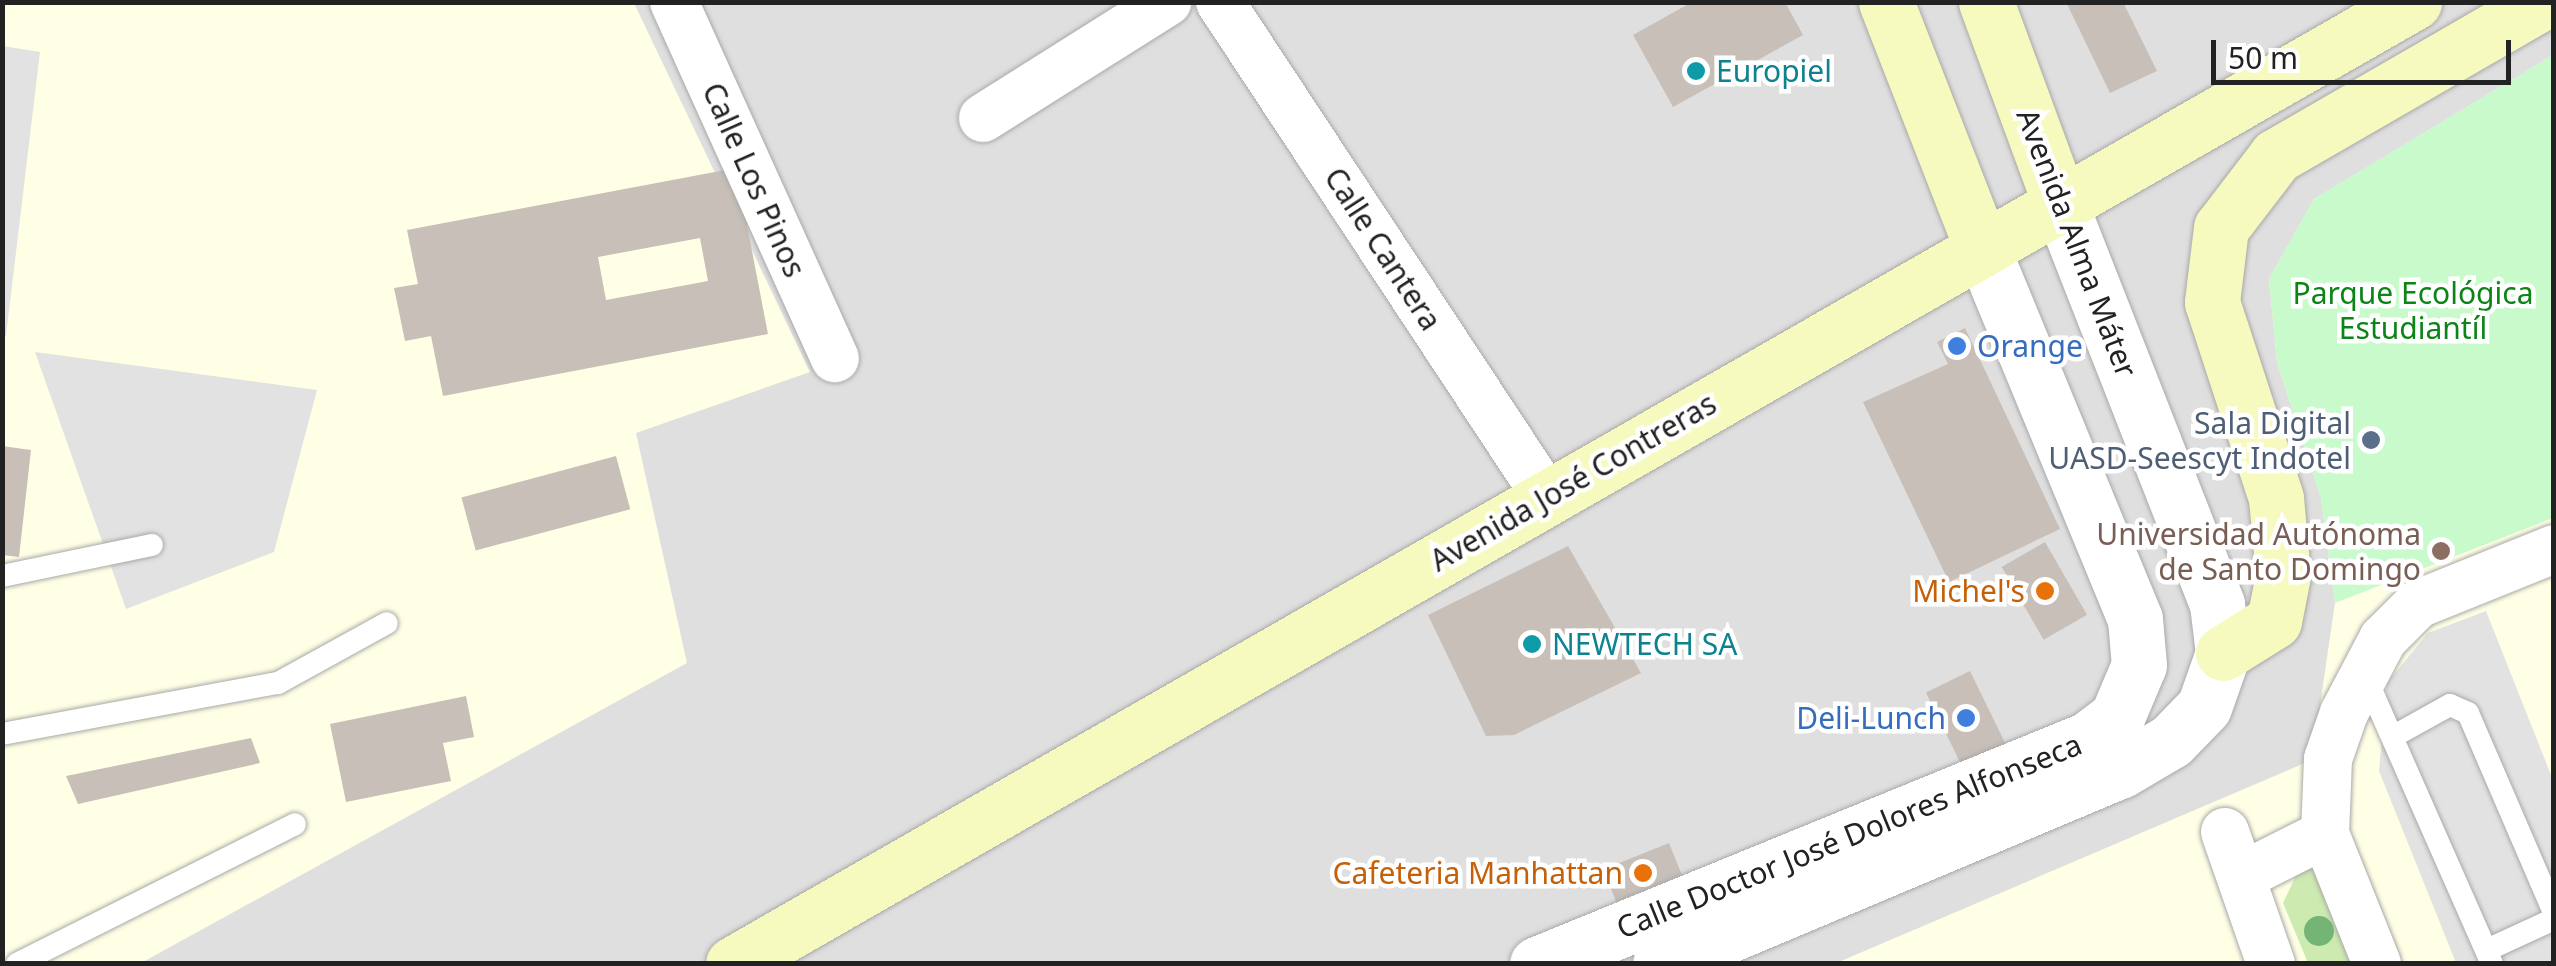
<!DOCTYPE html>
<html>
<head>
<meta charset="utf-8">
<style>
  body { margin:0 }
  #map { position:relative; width:2556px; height:966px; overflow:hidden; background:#f2efe9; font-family:"Noto Sans",sans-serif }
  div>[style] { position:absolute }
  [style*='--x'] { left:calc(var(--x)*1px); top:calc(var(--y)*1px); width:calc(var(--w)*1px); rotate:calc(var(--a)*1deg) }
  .residential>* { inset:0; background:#e0dfdf; transform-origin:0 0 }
  .education>* { inset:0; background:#ffffe5 }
  .grass>* { inset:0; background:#cdebb0 }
  .park>* { inset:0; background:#c8facc }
  .parking>* { inset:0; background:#e2e2e2 }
  .building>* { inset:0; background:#c7bfb8; transform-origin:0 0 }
  .roads { filter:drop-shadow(0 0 2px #a9a9a9) drop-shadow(0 0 2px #a9a9a9) }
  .service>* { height:22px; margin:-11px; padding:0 11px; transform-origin:11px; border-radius:11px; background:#fff }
  .minor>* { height:48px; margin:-24px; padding:0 24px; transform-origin:24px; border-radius:24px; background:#fff }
  .tertiary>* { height:55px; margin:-27.5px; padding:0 27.5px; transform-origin:27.5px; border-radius:27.5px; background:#fff }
  .secondary>* { height:55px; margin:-27.5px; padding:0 27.5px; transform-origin:27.5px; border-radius:27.5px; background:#f7fabf }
  .trees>* { width:30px; height:30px; margin:-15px; border-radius:50%; background:#74b475 }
  .dots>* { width:28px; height:28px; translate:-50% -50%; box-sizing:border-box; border:5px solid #fff; border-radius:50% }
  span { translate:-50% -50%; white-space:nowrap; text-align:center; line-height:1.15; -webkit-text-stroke:9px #fff; paint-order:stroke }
  .culture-label { font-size:30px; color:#0d838f }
  .left { translate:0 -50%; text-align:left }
  .street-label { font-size:30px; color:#222 }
  .park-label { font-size:30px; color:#0c8416 }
  .shop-label { font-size:30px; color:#366cbe }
  .right { translate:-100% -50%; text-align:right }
  .service-label { font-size:30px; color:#4e5e75 }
  .education-label { font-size:30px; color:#785e54 }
  .food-label { font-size:30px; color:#c56008 }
  .frame { position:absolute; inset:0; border:5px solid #222; pointer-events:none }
  .scale { position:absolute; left:2211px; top:40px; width:300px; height:45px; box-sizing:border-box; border:5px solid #222; border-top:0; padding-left:12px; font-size:30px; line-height:35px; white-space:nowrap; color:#222; -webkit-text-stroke:8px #fff; paint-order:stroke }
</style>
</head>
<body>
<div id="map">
  <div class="residential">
    <i style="left:3px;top:3px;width:2550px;height:960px"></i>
  </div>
  <div class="education">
    <i style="clip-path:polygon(2px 3px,634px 3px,810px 372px,636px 433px,687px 663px,141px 963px,3px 963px)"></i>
    <i style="clip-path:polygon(2553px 55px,2553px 963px,1834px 964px,2312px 760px,2335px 603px,2321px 498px,2277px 362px,2269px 279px,2314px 199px)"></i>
  </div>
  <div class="grass">
    <i style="clip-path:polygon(2300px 867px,2337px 875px,2373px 963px,2308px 963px,2283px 903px)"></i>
  </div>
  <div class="park">
    <i style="clip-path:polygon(2553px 55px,2553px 518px,2335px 603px,2321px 498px,2277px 362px,2269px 279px,2314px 199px)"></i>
  </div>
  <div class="parking">
    <i style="clip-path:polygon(3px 46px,40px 52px,6px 336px,2px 335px)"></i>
    <i style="clip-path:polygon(35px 352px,317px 390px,274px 552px,126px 609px)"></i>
    <i style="clip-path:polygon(2486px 611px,2553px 780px,2553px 963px,2456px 963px,2379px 771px,2387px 683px,2428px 633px)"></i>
  </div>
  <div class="building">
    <i style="clip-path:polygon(1692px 2px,1785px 2px,1803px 35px,1673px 107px,1633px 35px)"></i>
    <i style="clip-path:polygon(2066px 2px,2123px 2px,2157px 71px,2110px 93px)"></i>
    <i style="clip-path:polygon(evenodd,736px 168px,768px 334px,443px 396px,431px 336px,405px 341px,394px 288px,418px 284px,407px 230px,736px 168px,700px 238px,708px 281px,606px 300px,598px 257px,700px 238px)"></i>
    <i style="clip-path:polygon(1965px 328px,2060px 529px,1949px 582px,1863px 402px,1948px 364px,1937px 342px)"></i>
    <i style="clip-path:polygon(2px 446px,31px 450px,19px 557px,2px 555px)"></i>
    <i style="left:616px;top:456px;width:55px;height:160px;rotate:75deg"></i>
    <i style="left:2045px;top:542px;width:84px;height:50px;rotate:60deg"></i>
    <i style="clip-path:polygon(1568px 546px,1641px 673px,1514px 735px,1486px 736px,1428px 615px)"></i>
    <i style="left:1970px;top:671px;width:81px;height:49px;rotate:64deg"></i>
    <i style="clip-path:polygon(466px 696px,474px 737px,443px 743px,451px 781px,346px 802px,330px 724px)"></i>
    <i style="clip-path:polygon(251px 738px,260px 763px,78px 804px,66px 776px)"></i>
    <i style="left:1669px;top:843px;width:35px;height:71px;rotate:68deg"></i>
  </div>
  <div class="roads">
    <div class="service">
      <i style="--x:2;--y:576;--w:153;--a:-11.7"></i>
      <i style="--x:2365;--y:676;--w:315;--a:66.2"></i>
      <i style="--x:2;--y:734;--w:281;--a:-10.5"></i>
      <i style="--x:278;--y:683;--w:124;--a:-28.8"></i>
      <i style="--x:2394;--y:736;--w:64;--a:-29"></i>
      <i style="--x:2450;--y:705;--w:20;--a:24"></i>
      <i style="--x:2468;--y:713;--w:218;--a:66.7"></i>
      <i style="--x:2487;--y:950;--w:74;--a:-24.8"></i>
      <i style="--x:17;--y:964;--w:311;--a:-26.7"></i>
    </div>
    <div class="minor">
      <i style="--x:674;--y:2;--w:391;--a:65.7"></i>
      <i style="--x:1220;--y:2;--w:592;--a:56.58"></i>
      <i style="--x:983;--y:118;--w:218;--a:-32.2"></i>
      <i style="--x:2225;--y:832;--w:140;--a:70.8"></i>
      <i style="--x:2242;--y:876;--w:93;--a:-26.8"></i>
      <i style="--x:2377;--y:964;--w:140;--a:-111.8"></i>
      <i style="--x:2325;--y:834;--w:75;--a:-87.7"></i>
      <i style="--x:2328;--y:759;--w:49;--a:-70.8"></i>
      <i style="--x:2344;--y:713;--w:84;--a:-62.2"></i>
      <i style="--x:2383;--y:639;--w:49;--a:-45"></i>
      <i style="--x:2418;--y:604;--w:147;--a:-22"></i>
    </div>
    <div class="tertiary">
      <i style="--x:1537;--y:964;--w:595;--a:-22.21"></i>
      <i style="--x:2088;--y:739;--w:36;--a:-37"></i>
      <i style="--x:2117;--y:717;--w:56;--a:-67.1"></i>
      <i style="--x:2139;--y:665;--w:46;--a:-95"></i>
      <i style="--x:2135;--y:619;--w:401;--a:-112.4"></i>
      <i style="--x:1660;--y:964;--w:499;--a:-22.8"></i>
      <i style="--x:2120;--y:771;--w:59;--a:-30.5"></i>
      <i style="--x:2171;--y:741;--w:47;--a:-45.9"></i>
      <i style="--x:2204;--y:707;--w:57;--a:-70.6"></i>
      <i style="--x:2223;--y:653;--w:49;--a:-97"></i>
      <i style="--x:2217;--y:604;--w:431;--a:-111.4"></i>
    </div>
    <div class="secondary">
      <i style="--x:1886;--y:2;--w:264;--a:68.7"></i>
      <i style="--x:1986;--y:2;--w:214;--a:69.8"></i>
      <i style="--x:2223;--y:653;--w:60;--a:-32.1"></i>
      <i style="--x:2274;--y:621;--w:47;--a:-78.9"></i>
      <i style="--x:2283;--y:575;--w:77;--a:-95.2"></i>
      <i style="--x:2276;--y:498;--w:206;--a:-108.1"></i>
      <i style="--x:2212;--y:302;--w:75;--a:-83.1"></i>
      <i style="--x:2221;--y:228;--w:91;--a:-52.6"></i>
      <i style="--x:2276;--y:156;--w:308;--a:-30"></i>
      <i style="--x:733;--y:964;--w:1937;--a:-29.78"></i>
    </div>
  </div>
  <div class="trees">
    <i style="left:2319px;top:931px"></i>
  </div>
  <div class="dots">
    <i style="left:1696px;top:71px;background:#0f9aa8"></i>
    <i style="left:1957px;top:346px;background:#3f7fe0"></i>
    <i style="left:2371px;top:440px;background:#5c6f8a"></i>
    <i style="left:2441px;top:551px;background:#8d6e63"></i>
    <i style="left:2045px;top:591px;background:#e8710a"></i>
    <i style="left:1532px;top:644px;background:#0f9aa8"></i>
    <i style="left:1966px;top:718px;background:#3f7fe0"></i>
    <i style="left:1643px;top:873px;background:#e8710a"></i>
  </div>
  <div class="culture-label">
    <span class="left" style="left:1716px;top:71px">Europiel</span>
    <span class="left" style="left:1552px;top:644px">NEWTECH SA</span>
  </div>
  <div class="street-label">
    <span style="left:754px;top:180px;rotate:66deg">Calle Los Pinos</span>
    <span style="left:2077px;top:243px;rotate:69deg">Avenida Alma Máter</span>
    <span style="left:1383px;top:249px;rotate:57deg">Calle Cantera</span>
    <span style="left:1573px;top:482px;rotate:-30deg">Avenida José Contreras</span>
    <span style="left:1849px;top:836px;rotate:-22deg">Calle Doctor José Dolores Alfonseca</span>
  </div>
  <div class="park-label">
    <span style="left:2413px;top:310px">Parque Ecológica<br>Estudiantíl</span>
  </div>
  <div class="shop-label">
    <span class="left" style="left:1977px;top:346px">Orange</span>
    <span class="right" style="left:1946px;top:718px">Deli-Lunch</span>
  </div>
  <div class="service-label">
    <span class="right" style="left:2351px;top:440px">Sala Digital<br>UASD-Seescyt Indotel</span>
  </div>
  <div class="education-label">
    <span class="right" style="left:2421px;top:551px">Universidad Autónoma<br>de Santo Domingo</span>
  </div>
  <div class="food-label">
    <span class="right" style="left:2025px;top:591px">Michel's</span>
    <span class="right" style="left:1623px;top:873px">Cafeteria Manhattan</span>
  </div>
  <div class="frame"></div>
  <div class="scale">50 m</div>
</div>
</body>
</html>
